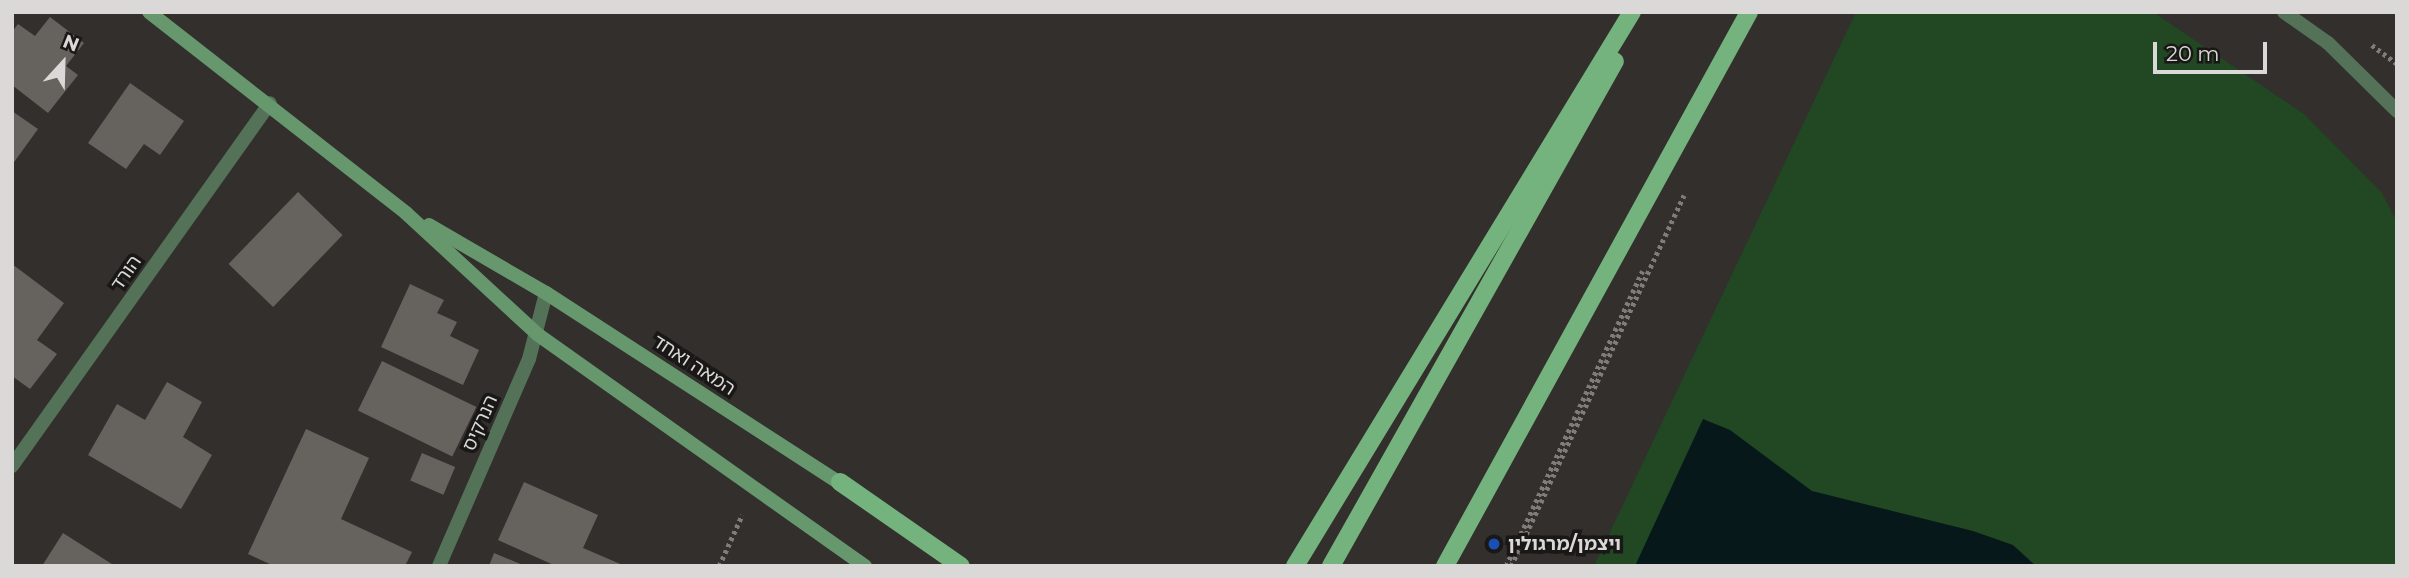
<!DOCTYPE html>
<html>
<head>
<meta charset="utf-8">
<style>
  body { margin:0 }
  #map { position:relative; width:2409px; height:578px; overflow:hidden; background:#322f2c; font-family:Montserrat,"Noto Sans Hebrew",sans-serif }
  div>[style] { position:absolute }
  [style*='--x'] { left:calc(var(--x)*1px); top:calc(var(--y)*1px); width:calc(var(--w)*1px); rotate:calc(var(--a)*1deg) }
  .green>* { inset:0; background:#214822 }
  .water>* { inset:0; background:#061819 }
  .building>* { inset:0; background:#66635f; transform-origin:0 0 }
  .path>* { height:4.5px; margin-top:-2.25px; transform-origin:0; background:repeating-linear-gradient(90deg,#7f7c7a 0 3.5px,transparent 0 7px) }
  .street>* { height:14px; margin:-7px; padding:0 7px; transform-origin:7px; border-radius:7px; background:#547258 }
  .secondary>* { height:14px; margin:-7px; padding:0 7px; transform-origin:7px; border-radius:7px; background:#66976d }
  .primary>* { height:18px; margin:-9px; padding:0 9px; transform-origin:9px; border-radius:9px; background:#74b37d }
  .dots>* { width:19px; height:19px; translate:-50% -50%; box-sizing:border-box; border:4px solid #191816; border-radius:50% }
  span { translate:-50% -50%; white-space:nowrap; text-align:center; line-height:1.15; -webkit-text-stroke:7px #191816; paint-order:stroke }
  .street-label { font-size:19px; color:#dbd9d7 }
  .poi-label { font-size:19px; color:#dbd9d7; font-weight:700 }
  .left { translate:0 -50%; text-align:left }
  .frame { position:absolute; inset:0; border:14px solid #dbd9d7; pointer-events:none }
  .north { position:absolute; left:28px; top:28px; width:70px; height:70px; -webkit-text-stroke:5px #191816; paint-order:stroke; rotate:22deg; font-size:19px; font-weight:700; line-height:28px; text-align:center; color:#dbd9d7 }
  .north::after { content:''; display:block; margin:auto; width:24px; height:32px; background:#dbd9d7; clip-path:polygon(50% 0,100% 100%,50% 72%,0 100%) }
  .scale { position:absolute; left:2153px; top:42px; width:114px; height:32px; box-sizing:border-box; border:4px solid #dbd9d7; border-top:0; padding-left:9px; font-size:21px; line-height:24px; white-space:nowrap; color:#dbd9d7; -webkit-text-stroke:5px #191816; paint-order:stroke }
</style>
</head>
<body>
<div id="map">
  <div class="green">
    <i style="clip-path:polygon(1856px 12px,2153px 12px,2304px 114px,2382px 193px,2397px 222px,2397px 566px,1594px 566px)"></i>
  </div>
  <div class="water">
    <i style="clip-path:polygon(1703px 419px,1730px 430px,1812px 491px,1973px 531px,2013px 545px,2036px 566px,1635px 566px)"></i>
  </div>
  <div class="building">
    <i style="clip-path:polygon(50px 17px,84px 43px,66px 66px,78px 75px,48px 113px,12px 85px,12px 32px,18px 24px,35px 36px)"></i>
    <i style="clip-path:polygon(130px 83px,184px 121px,160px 155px,144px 144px,126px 169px,88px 143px)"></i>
    <i style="clip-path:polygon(12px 111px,38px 129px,12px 165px)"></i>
    <i style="left:298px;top:192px;width:62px;height:100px;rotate:44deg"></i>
    <i style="clip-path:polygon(12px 264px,64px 303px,37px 340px,57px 354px,30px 389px,12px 376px)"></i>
    <i style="clip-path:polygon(410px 284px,444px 300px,437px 313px,457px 322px,450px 336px,479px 350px,463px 385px,381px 347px)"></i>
    <i style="left:382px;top:361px;width:105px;height:55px;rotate:26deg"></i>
    <i style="clip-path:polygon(167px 382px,202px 402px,183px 437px,212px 455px,181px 509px,88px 455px,117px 404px,145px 420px)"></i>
    <i style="clip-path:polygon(306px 429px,369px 458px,341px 519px,412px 552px,405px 566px,274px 566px,248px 554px)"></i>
    <i style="left:422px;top:453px;width:36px;height:30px;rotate:23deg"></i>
    <i style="clip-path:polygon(524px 482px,598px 515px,583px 548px,625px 566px,556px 566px,498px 540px)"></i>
    <i style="clip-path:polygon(63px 533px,115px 566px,42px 566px)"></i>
    <i style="clip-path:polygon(494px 553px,525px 566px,489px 566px)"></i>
  </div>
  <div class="path">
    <i style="--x:2372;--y:45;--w:31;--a:37"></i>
    <i style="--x:719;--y:566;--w:56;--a:-65.7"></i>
    <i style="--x:1506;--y:566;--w:325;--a:-65.2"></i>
    <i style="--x:1511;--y:566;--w:409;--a:-65"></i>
  </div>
  <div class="street">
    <i style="--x:2284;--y:12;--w:54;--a:35.2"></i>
    <i style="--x:2328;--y:43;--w:97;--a:44.6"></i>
    <i style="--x:12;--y:466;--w:445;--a:-54.6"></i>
    <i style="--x:439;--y:566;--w:226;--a:-66.5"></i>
    <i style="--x:529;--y:359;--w:68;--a:-75.6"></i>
  </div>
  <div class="secondary">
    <i style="--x:149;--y:12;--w:326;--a:38"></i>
    <i style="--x:406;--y:213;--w:178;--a:42.7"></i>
    <i style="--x:537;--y:334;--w:402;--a:35.3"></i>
    <i style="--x:429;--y:225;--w:135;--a:30.2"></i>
    <i style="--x:546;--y:293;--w:359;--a:32.9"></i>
  </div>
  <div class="primary">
    <i style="--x:840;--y:482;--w:147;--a:34.8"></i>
    <i style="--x:1295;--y:566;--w:648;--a:-58.69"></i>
    <i style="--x:1331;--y:566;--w:579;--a:-60.65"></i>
    <i style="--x:1445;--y:566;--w:632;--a:-61.24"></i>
  </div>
  <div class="dots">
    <i style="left:1494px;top:544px;background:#1a4fb4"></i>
  </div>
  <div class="street-label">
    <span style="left:126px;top:273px;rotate:-55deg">הורד</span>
    <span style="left:694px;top:365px;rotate:33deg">המאה ואחד</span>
    <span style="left:480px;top:423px;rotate:-66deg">הנרקיס</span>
  </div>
  <div class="poi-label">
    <span class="left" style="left:1508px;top:544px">ויצמן/מרגולין</span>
  </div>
  <div class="frame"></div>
  <div class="north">N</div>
  <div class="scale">20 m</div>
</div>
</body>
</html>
